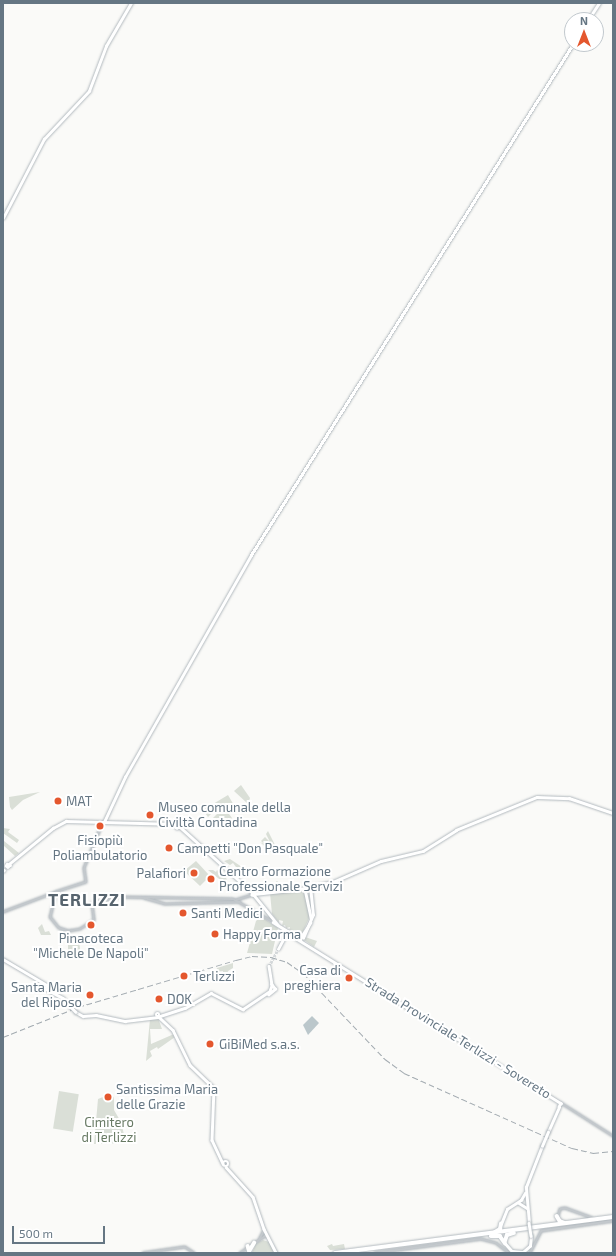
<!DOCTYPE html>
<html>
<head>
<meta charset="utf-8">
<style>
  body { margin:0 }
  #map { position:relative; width:616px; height:1256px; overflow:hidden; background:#fafaf8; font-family:"Exo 2",sans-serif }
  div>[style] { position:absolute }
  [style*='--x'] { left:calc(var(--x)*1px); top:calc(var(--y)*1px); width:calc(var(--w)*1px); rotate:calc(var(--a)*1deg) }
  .green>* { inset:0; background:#dadfd7; transform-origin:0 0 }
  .water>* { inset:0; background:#bbc7cb }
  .secondary-tunnel>* { height:2.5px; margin-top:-1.25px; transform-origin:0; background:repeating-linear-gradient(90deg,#d5d9db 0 2.5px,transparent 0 3.5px) }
  .roads { filter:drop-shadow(0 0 1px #b3babf) drop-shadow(0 0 1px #b3babf) }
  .tertiary>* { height:2px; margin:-1px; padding:0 1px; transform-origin:1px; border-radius:1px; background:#c3c8cc }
  .secondary>* { height:2.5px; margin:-1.25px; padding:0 1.25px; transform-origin:1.25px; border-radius:1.25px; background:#fff }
  .secondary>.ring { margin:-1.25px; padding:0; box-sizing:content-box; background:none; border:2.5px solid #fff; border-radius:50% }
  .trunk>* { height:3.5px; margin:-1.75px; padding:0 1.75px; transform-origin:1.75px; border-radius:1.75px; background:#fff }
  .rail>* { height:1px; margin-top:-0.5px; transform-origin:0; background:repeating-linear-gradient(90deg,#a2aab0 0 6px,transparent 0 9px) }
  .bridges { filter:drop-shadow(0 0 1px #b3babf) drop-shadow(0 0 1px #b3babf) }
  .secondary-bridge>* { height:2.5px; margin:-1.25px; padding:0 1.25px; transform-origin:1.25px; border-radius:1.25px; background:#fff }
  .dots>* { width:11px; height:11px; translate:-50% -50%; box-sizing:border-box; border:2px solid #fff; border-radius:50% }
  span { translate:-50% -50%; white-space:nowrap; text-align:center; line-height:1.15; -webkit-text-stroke:4px #fff; paint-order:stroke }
  .poi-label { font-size:13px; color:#657683 }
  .left { translate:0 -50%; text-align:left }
  .right { translate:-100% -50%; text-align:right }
  .street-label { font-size:13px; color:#657683 }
  .park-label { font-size:13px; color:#687a64 }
  .district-label { font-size:17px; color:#57646e; font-weight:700; letter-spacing:1px }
  .frame { position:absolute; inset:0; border:4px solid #657683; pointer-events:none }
  .north { position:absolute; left:564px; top:12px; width:40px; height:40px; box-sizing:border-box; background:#fff; border:1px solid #c1c8cd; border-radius:50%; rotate:0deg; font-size:11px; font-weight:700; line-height:16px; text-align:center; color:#657683 }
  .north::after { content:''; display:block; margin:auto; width:14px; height:18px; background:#e4572e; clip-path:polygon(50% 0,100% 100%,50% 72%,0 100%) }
  .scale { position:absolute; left:12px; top:1226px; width:93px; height:18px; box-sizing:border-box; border:2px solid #657683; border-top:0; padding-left:5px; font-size:12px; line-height:14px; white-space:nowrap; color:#657683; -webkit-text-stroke:3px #fff; paint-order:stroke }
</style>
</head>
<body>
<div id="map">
  <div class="green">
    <i style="clip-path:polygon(241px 785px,250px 798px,248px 804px,234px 791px)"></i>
    <i style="clip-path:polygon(40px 792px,23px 800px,12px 810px,10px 807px,9px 797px)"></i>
    <i style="clip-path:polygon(228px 795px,235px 807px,229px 814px,232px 818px,229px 821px,226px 818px,219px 824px,213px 818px,217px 814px,214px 811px,208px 817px,203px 810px)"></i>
    <i style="clip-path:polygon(3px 828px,10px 829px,8px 832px,19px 840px,17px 843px,3px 833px)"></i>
    <i style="clip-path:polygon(268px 831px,277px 849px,273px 854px,260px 842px,264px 844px,261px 841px,265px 837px,270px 842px,266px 834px)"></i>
    <i style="clip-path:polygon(3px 839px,4px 841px,19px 853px,15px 856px,3px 845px)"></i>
    <i style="clip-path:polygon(230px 859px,242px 867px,239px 871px,233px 863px,230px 865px,224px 861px)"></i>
    <i style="clip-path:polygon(196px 861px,210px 876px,200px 886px,184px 871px)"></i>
    <i style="clip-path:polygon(208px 870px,213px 870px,216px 872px,217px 870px,227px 879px,223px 882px)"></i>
    <i style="clip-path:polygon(277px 881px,285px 889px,269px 888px)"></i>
    <i style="clip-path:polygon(304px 891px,310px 916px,302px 934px,297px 935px,289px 931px,290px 927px,286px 928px,285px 925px,282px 926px,283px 921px,279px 920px,279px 923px,272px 914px,270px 893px)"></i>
    <i style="clip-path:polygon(261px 916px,278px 928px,272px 954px,247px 953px,256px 921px)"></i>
    <i style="clip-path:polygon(42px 924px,45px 932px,49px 931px,51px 935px,41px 935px,38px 928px)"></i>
    <i style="clip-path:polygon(305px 937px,317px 941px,314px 947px,304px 940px)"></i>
    <i style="clip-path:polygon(68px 941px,79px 941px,81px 956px,68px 957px)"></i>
    <i style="clip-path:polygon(233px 963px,233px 968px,228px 971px,225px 983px,222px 977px,223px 971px,216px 972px,217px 968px)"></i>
    <i style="clip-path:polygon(158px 1018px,162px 1029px,150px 1029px,151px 1044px,174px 1034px,175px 1037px,158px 1049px,157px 1047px,150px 1051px,152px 1056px,146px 1061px,150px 1019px)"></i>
    <i style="left:59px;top:1091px;width:20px;height:38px;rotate:9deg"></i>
    <i style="clip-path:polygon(108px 1095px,114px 1097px,114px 1110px,121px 1122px,126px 1143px,94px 1144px,98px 1099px)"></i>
    <i style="clip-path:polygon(263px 1240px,269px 1242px,275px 1253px,252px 1253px,256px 1243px)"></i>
    <i style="clip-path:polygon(332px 1244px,333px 1246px,344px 1244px,345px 1249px,330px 1250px,327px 1246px)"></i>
  </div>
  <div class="water">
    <i style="clip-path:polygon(312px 1016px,319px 1023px,308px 1035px,303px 1025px)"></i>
  </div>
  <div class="secondary-tunnel">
    <i style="--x:269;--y:966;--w:19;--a:-62"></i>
  </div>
  <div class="roads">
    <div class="tertiary">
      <i style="--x:103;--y:822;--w:50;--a:112.4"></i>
      <i style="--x:84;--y:868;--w:14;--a:82"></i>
      <i style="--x:86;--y:882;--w:32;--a:162"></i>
      <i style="--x:56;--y:892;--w:26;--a:103"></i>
      <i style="--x:50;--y:917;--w:14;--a:51"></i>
      <i style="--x:59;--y:928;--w:9;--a:18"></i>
      <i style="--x:68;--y:931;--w:12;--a:-9"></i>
      <i style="--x:80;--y:929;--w:17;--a:-33"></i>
      <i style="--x:94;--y:920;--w:17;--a:-97"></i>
      <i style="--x:92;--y:903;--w:27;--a:-13"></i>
      <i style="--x:118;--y:897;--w:115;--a:1"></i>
      <i style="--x:233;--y:899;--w:46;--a:29.9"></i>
      <i style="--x:144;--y:898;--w:22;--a:16"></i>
      <i style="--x:165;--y:904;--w:75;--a:-1.5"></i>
      <i style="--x:236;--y:900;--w:17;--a:-17"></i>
      <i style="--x:3;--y:912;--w:57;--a:-20.7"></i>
      <i style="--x:561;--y:1103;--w:62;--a:32.4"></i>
      <i style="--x:558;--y:1216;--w:7;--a:-74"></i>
      <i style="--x:560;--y:1209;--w:5;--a:-11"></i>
      <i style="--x:565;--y:1208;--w:29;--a:20"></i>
      <i style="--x:259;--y:1240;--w:11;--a:-63"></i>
      <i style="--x:143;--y:1253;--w:42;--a:-8.1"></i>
      <i style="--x:185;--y:1247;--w:11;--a:34"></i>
      <i style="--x:240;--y:1253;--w:32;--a:-34"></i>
      <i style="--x:375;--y:1253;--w:107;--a:-7.5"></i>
      <i style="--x:481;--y:1239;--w:16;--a:15"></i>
      <i style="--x:496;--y:1243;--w:16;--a:38"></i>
      <i style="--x:530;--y:1253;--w:25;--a:-63"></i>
      <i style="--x:541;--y:1231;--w:73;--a:-7.9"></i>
    </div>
    <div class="secondary">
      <i style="--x:588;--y:20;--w:20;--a:-57"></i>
      <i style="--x:3;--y:218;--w:89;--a:-62.6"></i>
      <i style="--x:44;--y:139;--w:66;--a:-46.8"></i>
      <i style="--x:89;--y:91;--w:48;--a:-69.3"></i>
      <i style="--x:106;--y:46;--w:50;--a:-59.8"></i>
      <i style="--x:104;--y:822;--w:50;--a:-65"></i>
      <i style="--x:125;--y:777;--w:255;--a:-60.4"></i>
      <i style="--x:251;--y:555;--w:604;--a:-57.78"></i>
      <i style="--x:178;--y:824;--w:3;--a:72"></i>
      <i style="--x:179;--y:827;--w:2;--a:153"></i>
      <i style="--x:177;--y:828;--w:3;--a:-135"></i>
      <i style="--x:175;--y:826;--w:4;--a:-34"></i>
      <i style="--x:179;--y:826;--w:100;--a:42.2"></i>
      <i style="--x:7;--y:864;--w:3;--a:18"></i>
      <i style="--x:10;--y:865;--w:3;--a:135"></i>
      <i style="--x:8;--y:867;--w:2;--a:-153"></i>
      <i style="--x:6;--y:866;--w:2;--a:-63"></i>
      <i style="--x:9;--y:864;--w:57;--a:-39.3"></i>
      <i style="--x:53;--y:828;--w:15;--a:-28"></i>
      <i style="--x:66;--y:821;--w:111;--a:1.5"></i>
      <i style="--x:3;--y:871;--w:1;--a:-45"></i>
      <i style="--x:305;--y:889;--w:30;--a:78"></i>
      <i style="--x:252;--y:893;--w:2;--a:27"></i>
      <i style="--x:254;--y:894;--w:1;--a:90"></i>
      <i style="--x:254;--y:895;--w:2;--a:180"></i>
      <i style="--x:252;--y:895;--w:2;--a:-90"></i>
      <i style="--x:254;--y:894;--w:46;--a:-6.2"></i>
      <i style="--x:300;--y:889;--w:34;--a:-12"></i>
      <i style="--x:333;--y:882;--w:52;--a:-23.6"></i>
      <i style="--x:381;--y:861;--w:43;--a:-13.4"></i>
      <i style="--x:423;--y:851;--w:39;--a:-32"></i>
      <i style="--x:456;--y:830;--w:87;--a:-22.2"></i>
      <i style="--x:537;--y:797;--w:32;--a:2"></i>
      <i style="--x:569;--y:798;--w:46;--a:18.8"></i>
      <i style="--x:254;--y:895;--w:38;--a:51"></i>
      <i style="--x:273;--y:922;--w:22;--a:32"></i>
      <i style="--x:286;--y:932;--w:324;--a:31.9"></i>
      <i style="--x:561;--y:1103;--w:4;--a:117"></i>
      <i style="--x:301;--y:937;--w:17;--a:-57"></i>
      <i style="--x:303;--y:938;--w:25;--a:-67"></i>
      <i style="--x:313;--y:915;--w:28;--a:-96"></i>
      <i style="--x:278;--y:949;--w:17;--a:-62"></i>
      <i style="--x:3;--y:959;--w:51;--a:30.6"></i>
      <i style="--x:269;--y:966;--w:20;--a:81"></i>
      <i style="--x:272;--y:986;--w:9;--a:111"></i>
      <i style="--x:269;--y:994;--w:8;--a:-40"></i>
      <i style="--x:275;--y:989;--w:6;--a:-129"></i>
      <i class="ring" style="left:44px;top:985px;width:1.5px;height:1.5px"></i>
      <i style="--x:46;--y:989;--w:19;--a:28"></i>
      <i style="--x:63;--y:998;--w:11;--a:49"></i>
      <i style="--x:76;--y:1012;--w:8;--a:30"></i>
      <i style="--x:83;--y:1016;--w:13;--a:-4"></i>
      <i style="--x:96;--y:1015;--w:30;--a:12"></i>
      <i style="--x:125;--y:1021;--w:33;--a:-7"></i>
      <i class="ring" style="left:156px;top:1013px;width:1.5px;height:1.5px"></i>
      <i style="--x:160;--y:1016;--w:26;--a:-18"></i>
      <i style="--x:185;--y:1008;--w:30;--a:-30"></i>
      <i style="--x:211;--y:993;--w:36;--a:27"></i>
      <i style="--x:243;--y:1009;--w:30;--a:-34"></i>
      <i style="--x:159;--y:1017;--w:19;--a:43"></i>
      <i style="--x:173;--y:1030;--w:39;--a:64"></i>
      <i style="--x:190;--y:1065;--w:33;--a:44"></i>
      <i style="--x:214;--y:1088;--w:52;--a:92.2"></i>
      <i style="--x:212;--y:1140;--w:26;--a:65"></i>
      <i style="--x:548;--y:1132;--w:27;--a:-66"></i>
      <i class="ring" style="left:223px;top:1161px;width:3.5px;height:3.5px"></i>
      <i style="--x:226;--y:1167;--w:40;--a:48"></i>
      <i style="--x:253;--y:1197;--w:34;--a:71"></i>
      <i style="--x:264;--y:1229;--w:27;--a:63"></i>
      <i style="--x:519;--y:1203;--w:9;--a:32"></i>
      <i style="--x:529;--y:1223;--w:36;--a:-95"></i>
      <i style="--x:526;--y:1187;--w:44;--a:-68.7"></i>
      <i style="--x:501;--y:1224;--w:16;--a:-68"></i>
      <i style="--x:507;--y:1209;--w:17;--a:-33"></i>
      <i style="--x:521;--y:1200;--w:8;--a:-60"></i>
      <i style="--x:505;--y:1243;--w:11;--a:49"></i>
      <i style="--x:512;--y:1251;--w:11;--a:5"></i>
      <i style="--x:523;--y:1252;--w:9;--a:-41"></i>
      <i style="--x:530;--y:1246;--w:10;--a:-84"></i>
    </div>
    <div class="trunk">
      <i style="--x:557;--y:1216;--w:6;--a:59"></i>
      <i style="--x:560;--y:1221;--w:5;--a:22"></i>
      <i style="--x:495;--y:1232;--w:6;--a:-31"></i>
      <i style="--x:500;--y:1229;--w:5;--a:-79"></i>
      <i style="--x:491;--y:1236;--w:9;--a:0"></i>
      <i style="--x:500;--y:1236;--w:9;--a:54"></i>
      <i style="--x:505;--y:1241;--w:6;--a:-72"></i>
      <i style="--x:507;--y:1235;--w:7;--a:-16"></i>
      <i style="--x:248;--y:1246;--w:7;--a:74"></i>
      <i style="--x:250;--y:1250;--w:8;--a:-60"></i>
      <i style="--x:335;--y:1253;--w:280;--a:-7.4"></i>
    </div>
  </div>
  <div class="rail">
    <i style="--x:3;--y:1037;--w:81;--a:-21.8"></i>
    <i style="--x:78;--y:1007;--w:165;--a:-16.6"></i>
    <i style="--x:236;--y:960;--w:16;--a:-14"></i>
    <i style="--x:252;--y:956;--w:19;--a:3"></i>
    <i style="--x:271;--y:957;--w:17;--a:17"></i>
    <i style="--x:287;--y:962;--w:19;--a:35"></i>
    <i style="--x:303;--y:973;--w:119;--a:46.4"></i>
    <i style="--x:385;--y:1059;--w:24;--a:36"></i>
    <i style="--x:404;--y:1073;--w:184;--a:24.1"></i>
    <i style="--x:572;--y:1148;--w:22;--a:13"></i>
    <i style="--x:593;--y:1153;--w:20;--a:-6"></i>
  </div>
  <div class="bridges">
    <div class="secondary-bridge">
      <i style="--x:70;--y:1006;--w:8;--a:45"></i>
      <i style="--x:542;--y:1146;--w:15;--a:-67"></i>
      <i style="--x:529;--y:1223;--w:13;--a:81"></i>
    </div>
  </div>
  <div class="dots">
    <i style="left:58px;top:801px;background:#e4572e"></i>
    <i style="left:150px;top:815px;background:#e4572e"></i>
    <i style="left:100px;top:826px;background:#e4572e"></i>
    <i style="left:169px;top:848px;background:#e4572e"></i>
    <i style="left:194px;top:873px;background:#e4572e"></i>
    <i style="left:211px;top:879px;background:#e4572e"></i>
    <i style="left:183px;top:913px;background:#e4572e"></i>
    <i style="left:91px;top:925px;background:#e4572e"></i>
    <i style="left:215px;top:934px;background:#e4572e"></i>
    <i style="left:184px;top:976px;background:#e4572e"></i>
    <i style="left:349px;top:978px;background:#e4572e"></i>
    <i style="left:90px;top:995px;background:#e4572e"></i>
    <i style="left:159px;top:999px;background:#e4572e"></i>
    <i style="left:210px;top:1044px;background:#e4572e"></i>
    <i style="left:108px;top:1097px;background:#e4572e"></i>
  </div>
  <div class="poi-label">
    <span class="left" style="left:66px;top:801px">MAT</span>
    <span class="left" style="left:158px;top:815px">Museo comunale della<br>Civiltà Contadina</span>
    <span style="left:100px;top:848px">Fisiopiù<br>Poliambulatorio</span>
    <span class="left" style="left:177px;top:848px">Campetti "Don Pasquale"</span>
    <span class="left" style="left:219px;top:879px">Centro Formazione<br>Professionale Servizi</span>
    <span class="right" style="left:186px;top:873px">Palafiori</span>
    <span class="left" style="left:191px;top:913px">Santi Medici</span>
    <span class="left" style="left:223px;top:934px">Happy Forma</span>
    <span style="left:91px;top:946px">Pinacoteca<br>"Michele De Napoli"</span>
    <span class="right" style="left:341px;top:978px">Casa di<br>preghiera</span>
    <span class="left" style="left:193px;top:976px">Terlizzi</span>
    <span class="right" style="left:82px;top:995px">Santa Maria<br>del Riposo</span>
    <span class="left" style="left:167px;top:999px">DOK</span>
    <span class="left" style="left:219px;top:1044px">GiBiMed s.a.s.</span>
    <span class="left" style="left:116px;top:1097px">Santissima Maria<br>delle Grazie</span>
  </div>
  <div class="street-label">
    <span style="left:458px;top:1038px;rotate:32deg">Strada Provinciale Terlizzi - Sovereto</span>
  </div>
  <div class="park-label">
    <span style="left:109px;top:1130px">Cimitero<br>di Terlizzi</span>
  </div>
  <div class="district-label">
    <span style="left:87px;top:900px">TERLIZZI</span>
  </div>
  <div class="frame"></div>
  <div class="north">N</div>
  <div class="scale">500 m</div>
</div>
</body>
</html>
